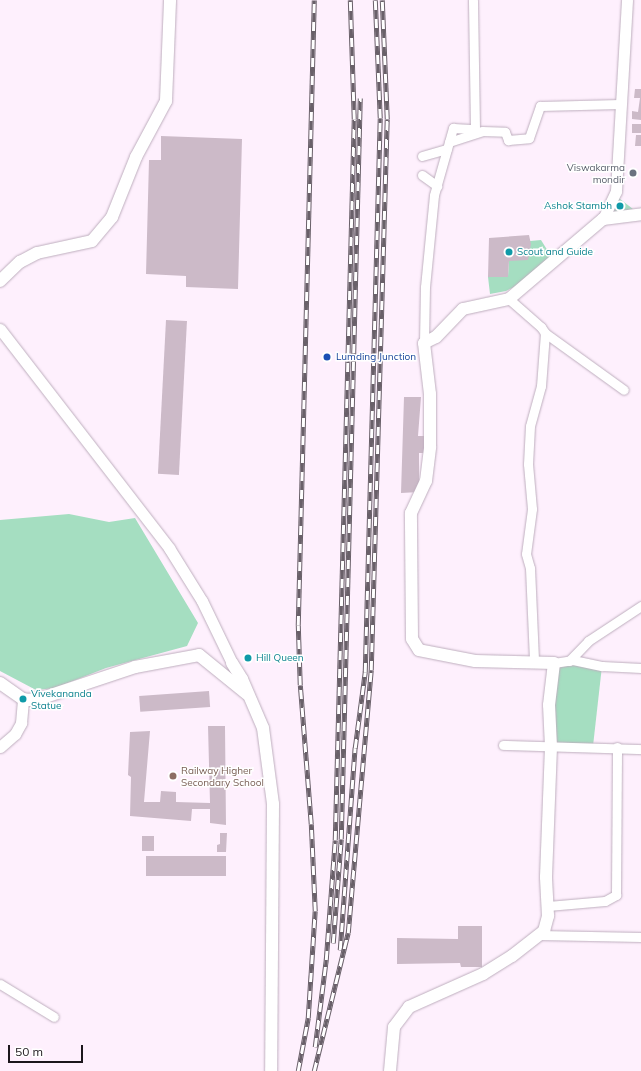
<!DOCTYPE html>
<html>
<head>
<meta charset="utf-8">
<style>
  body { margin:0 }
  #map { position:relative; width:641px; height:1071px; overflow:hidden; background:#fef0fd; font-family:Mulish,sans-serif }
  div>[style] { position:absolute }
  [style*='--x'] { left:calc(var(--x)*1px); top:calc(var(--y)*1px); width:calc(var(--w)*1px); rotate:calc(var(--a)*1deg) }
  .green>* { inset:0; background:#a5dec1 }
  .building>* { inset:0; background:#ccbac8; transform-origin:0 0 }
  .roads { filter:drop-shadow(0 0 1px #beaebe) drop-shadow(0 0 1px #beaebe) }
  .minor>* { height:9px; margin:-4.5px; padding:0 4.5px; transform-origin:4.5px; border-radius:4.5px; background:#fff }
  .tertiary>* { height:11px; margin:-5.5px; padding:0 5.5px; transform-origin:5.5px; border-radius:5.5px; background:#fff }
  .secondary>* { height:12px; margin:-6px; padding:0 6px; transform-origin:6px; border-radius:6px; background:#fff }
  .rail>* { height:4.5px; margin-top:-2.25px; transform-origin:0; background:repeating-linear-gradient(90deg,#fff 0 9px,#696069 0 18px); box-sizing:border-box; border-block:1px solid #696069 }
  .dots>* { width:11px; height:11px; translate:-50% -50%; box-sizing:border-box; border:2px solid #fff; border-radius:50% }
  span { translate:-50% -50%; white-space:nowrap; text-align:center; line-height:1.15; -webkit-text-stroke:3px #fff; paint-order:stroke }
  .worship-label { font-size:10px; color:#5b616d }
  .right { translate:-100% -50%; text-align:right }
  .culture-label { font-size:10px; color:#0d838f }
  .left { translate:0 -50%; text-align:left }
  .transit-label { font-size:10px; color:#164399 }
  .education-label { font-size:10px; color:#785e54 }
  .scale { position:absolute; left:8px; top:1045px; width:75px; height:18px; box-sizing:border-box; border:2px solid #1c161c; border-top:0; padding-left:5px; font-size:12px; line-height:14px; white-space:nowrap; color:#1c161c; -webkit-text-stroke:3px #fff; paint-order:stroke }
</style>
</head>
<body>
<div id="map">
  <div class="green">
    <i style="clip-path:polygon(616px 196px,620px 199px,633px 209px,611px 214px)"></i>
    <i style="clip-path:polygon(541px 240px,551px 256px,520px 284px,506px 291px,490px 294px,488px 277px,508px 276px,509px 261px,530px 241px)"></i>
    <i style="clip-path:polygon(69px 514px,109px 522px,135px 518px,198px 623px,187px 646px,106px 668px,55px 688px,36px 690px,0 671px,0 520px)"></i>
    <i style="clip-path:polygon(554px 663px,602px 666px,593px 746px,551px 747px)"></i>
  </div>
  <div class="building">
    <i style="clip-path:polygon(635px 89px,641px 89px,641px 120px,632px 119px,632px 111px,638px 112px,640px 98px,634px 98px)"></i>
    <i style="left:632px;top:124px;width:9px;height:9px"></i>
    <i style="clip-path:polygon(636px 135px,641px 135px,641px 146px,635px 146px)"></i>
    <i style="clip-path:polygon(161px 136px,242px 139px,238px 289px,186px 287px,186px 276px,146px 274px,149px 160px,161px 160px)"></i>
    <i style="clip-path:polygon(529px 235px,531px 244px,528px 260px,509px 261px,508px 277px,488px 277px,489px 238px)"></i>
    <i style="left:166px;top:320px;width:21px;height:154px;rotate:3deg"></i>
    <i style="clip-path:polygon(404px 397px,421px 397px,418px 436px,429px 436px,428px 453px,419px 453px,419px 492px,401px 493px)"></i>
    <i style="left:209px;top:691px;width:16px;height:70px;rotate:86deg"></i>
    <i style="clip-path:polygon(208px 726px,225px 726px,226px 825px,210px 823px,210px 809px,192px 809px,191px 821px,130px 816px,131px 777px,128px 775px,130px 732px,150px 731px,144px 802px,160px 802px,161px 791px,176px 792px,176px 802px,210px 803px)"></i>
    <i style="clip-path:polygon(220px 833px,227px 833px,226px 852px,217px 852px,217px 845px,220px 844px)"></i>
    <i style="left:142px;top:836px;width:12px;height:15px"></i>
    <i style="left:226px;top:856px;width:20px;height:80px;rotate:90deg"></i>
    <i style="clip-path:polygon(458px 926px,482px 926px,482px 967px,461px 967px,460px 963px,397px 964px,397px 938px,458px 939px)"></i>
  </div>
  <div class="roads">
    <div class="minor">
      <i style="--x:449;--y:142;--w:35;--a:-18"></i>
      <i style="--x:482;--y:131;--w:23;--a:2"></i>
      <i style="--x:505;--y:132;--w:9;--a:69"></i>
      <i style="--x:508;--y:140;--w:21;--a:-5"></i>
      <i style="--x:529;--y:138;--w:34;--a:-71"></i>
      <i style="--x:540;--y:106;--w:80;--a:-1.4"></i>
      <i style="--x:422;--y:156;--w:26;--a:-16"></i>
      <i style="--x:422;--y:175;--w:19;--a:36"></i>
      <i style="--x:509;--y:299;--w:43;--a:41.2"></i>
      <i style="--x:541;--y:327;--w:7;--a:56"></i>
      <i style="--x:545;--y:333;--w:53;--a:94.3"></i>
      <i style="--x:541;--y:386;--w:41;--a:105.4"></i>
      <i style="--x:530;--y:426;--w:38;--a:93"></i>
      <i style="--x:528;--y:464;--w:45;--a:84.9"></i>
      <i style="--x:532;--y:509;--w:45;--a:97.6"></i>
      <i style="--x:526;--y:554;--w:15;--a:74"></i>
      <i style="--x:530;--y:568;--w:93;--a:87.5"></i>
      <i style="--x:545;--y:333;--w:97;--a:35.8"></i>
      <i style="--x:424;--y:343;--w:56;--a:-89"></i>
      <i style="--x:425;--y:287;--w:92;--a:-84.4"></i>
      <i style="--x:434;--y:195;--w:70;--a:-74.2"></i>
      <i style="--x:453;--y:128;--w:22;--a:3"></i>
      <i style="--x:475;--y:129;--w:129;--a:-90.9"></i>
      <i style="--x:569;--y:661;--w:28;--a:-46"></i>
      <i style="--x:588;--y:641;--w:64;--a:-33.4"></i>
      <i style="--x:554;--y:663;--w:19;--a:-9"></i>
      <i style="--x:573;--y:660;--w:30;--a:12"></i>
      <i style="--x:602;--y:666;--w:39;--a:3"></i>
      <i style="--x:503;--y:745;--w:138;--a:1.7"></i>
      <i style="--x:548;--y:906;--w:57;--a:-5"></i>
      <i style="--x:605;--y:901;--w:13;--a:-29"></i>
      <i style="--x:616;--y:895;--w:148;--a:-89.6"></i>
      <i style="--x:539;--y:935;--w:102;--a:1.1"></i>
      <i style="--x:0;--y:984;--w:63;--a:31.4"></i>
    </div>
    <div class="tertiary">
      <i style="--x:603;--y:219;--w:31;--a:-65"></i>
      <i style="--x:616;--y:191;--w:191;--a:-86.7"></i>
      <i style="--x:0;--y:329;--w:277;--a:52.3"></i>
      <i style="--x:169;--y:548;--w:62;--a:58.1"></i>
      <i style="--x:202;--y:601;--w:69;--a:64.2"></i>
      <i style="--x:0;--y:747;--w:20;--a:-41"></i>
      <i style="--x:15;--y:734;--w:13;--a:-61"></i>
      <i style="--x:21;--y:723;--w:24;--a:-85"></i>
    </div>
    <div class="secondary">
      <i style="--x:0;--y:281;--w:28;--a:-44"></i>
      <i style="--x:20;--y:262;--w:19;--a:-28"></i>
      <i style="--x:37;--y:253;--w:56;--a:-12.3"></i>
      <i style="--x:92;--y:241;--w:31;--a:-50"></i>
      <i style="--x:112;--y:217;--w:65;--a:-68.2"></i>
      <i style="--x:136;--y:157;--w:64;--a:-61.8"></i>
      <i style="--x:166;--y:101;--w:101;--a:-87.7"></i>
      <i style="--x:232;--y:663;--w:19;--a:58"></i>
      <i style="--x:242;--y:679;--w:53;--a:66.8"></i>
      <i style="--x:263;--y:728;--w:77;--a:82.5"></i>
      <i style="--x:273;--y:804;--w:267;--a:90.4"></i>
      <i style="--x:0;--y:683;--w:28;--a:35"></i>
      <i style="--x:23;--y:699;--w:6;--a:9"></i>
      <i style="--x:29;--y:700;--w:16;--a:-11"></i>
      <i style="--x:45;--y:697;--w:95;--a:-18.4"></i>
      <i style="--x:135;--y:667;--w:65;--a:-10.6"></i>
      <i style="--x:199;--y:655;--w:62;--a:39.1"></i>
      <i style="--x:390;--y:1071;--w:44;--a:-84.8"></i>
      <i style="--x:394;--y:1027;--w:25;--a:-53"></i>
      <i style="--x:409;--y:1007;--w:81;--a:-24"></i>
      <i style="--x:483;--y:974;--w:34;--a:-32"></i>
      <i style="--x:512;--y:956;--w:41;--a:-38"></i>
      <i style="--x:544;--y:931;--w:16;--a:-75"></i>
      <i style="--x:548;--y:916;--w:39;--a:-93"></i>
      <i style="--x:546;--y:877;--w:130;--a:-87.8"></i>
      <i style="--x:551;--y:747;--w:42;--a:-92.7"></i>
      <i style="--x:549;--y:705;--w:42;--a:-83.2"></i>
      <i style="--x:554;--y:663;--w:79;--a:-178.5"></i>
      <i style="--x:475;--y:661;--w:57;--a:-168.9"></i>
      <i style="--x:419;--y:650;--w:13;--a:-122"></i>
      <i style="--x:412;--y:639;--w:126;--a:-90.5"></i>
      <i style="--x:411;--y:513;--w:35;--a:-65"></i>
      <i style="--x:426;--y:481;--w:34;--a:-83"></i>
      <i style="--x:430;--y:447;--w:53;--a:-90"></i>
      <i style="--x:430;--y:394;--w:51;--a:-96.7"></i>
      <i style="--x:424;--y:343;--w:13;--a:-27"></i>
      <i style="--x:436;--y:337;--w:39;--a:-46"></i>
      <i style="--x:463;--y:309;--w:47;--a:-12.3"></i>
      <i style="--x:509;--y:299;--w:123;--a:-40.4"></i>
      <i style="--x:603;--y:219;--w:38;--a:-7"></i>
    </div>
  </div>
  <div class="rail">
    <i style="--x:333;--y:943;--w:104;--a:-85.6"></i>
    <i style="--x:341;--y:839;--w:741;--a:-88.53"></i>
    <i style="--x:340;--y:950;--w:203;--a:-85.8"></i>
    <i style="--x:355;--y:748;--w:77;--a:-82.5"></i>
    <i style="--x:365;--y:672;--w:554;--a:-88.45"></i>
    <i style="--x:380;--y:118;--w:118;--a:-92.4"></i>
    <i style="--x:315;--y:1047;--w:88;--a:-82.8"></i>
    <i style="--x:326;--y:960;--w:120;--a:-85.7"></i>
    <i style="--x:335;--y:840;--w:721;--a:-88.49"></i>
    <i style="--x:354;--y:119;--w:119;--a:-91.9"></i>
    <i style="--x:298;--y:1071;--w:54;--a:-79.3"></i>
    <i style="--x:308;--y:1018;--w:107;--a:-86.3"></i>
    <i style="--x:315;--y:911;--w:87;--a:-92.6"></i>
    <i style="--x:311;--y:824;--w:139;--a:-94.5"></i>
    <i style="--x:300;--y:685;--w:60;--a:-91.9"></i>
    <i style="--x:298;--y:625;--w:625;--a:-88.53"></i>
    <i style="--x:314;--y:1071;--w:142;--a:-76.2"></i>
    <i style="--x:348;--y:933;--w:264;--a:-85"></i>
    <i style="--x:371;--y:670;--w:551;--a:-88.34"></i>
    <i style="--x:387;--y:119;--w:119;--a:-92.4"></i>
  </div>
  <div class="dots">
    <i style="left:633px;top:173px;background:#6b7280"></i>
    <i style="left:620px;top:206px;background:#0f9aa8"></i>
    <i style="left:509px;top:252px;background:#0f9aa8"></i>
    <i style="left:327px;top:357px;background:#1a4fb4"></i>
    <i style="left:248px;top:658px;background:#0f9aa8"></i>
    <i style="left:23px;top:699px;background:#0f9aa8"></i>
    <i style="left:173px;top:776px;background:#8d6e63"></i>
  </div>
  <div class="worship-label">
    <span class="right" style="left:625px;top:173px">Viswakarma<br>mondir</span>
  </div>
  <div class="culture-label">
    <span class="right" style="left:612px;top:206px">Ashok Stambh</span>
    <span class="left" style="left:517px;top:252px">Scout and Guide</span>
    <span class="left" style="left:256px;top:658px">Hill Queen</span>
    <span class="left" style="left:31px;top:699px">Vivekananda<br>Statue</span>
  </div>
  <div class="transit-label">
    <span class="left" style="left:336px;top:357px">Lumding Junction</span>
  </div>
  <div class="education-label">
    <span class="left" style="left:181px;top:776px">Railway Higher<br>Secondary School</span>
  </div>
  <div class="scale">50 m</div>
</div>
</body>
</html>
